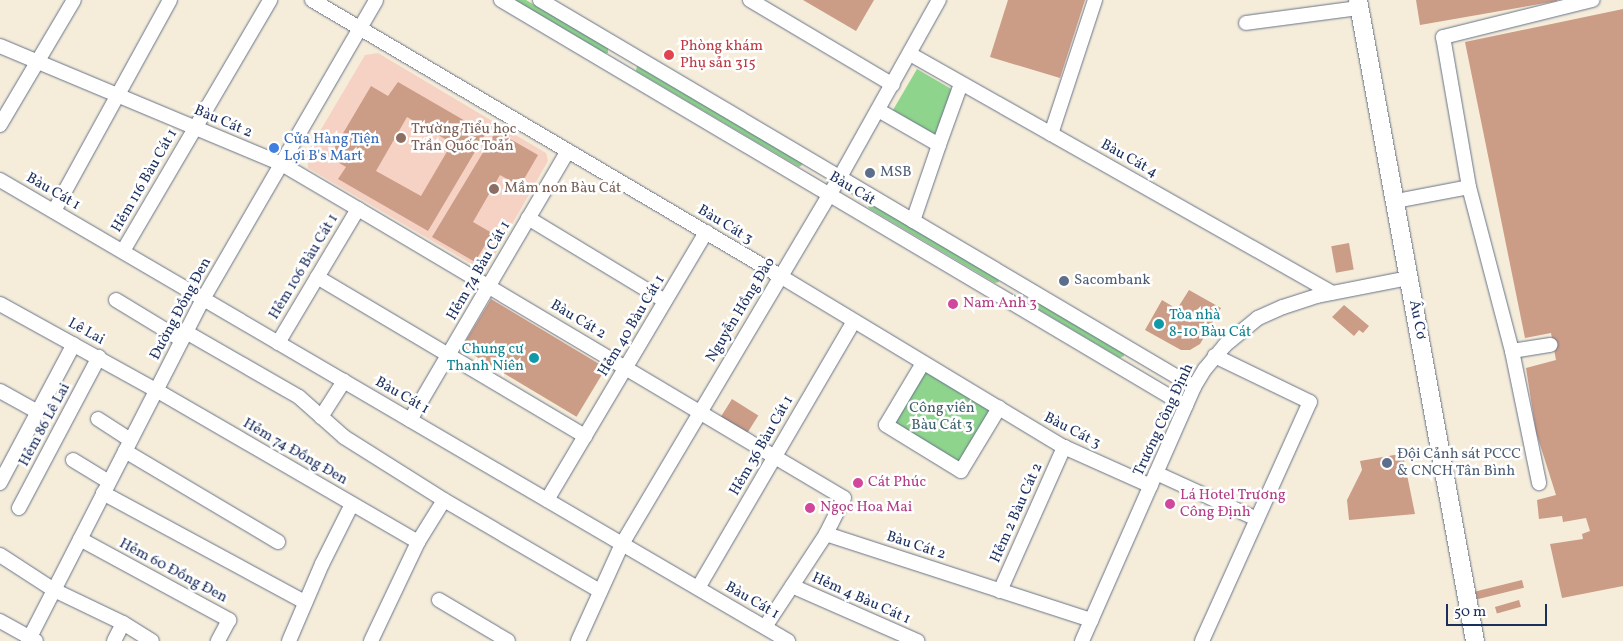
<!DOCTYPE html>
<html>
<head>
<meta charset="utf-8">
<style>
  body { margin:0 }
  #map { position:relative; width:1623px; height:641px; overflow:hidden; background:#f5edda; font-family:Vollkorn,serif }
  div>[style] { position:absolute }
  [style*='--x'] { left:calc(var(--x)*1px); top:calc(var(--y)*1px); width:calc(var(--w)*1px); rotate:calc(var(--a)*1deg) }
  .built>* { inset:0; background:#f6d2c4 }
  .green>* { inset:0; background:#8fd48d; transform-origin:0 0 }
  .building>* { inset:0; background:#cb9c86; transform-origin:0 0 }
  .roads { filter:drop-shadow(0 0 1px #677289) drop-shadow(0 0 1px #677289) }
  .minor>* { height:14px; margin:-7px; padding:0 7px; transform-origin:7px; border-radius:7px; background:#fff }
  .major>* { height:18px; margin:-9px; padding:0 9px; transform-origin:9px; border-radius:9px; background:#fff }
  .dots>* { width:14px; height:14px; translate:-50% -50%; box-sizing:border-box; border:2px solid #fff; border-radius:50% }
  span { translate:-50% -50%; white-space:nowrap; text-align:center; line-height:1.15; -webkit-text-stroke:5px #fff; paint-order:stroke }
  .health-label { font-size:15px; color:#be3a42 }
  .left { translate:0 -50%; text-align:left }
  .street-label { font-size:15px; color:#1b2f5e }
  .education-label { font-size:15px; color:#785e54 }
  .shop-label { font-size:15px; color:#366cbe }
  .service-label { font-size:15px; color:#4e5e75 }
  .hotel-label { font-size:15px; color:#b23c85 }
  .culture-label { font-size:15px; color:#0d838f }
  .right { translate:-100% -50%; text-align:right }
  .park-label { font-size:15px; color:#3e616c }
  .scale { position:absolute; left:1446px; top:604px; width:101px; height:22px; box-sizing:border-box; border:2px solid #1b2f5e; border-top:0; padding-left:6px; font-size:15px; line-height:18px; white-space:nowrap; color:#1b2f5e; -webkit-text-stroke:4px #fff; paint-order:stroke }
</style>
</head>
<body>
<div id="map">
  <div class="built">
    <i style="clip-path:polygon(378px 53px,546px 153px,548px 161px,485px 272px,308px 168px,307px 153px,365px 55px)"></i>
  </div>
  <div class="green">
    <i style="clip-path:polygon(515px 0,526px 0,608px 48px,608px 53px,605px 53px)"></i>
    <i style="clip-path:polygon(637px 66px,803px 163px,802px 165px,799px 167px,636px 71px)"></i>
    <i style="clip-path:polygon(917px 69px,953px 90px,937px 136px,893px 110px)"></i>
    <i style="clip-path:polygon(871px 204px,998px 278px,999px 282px,995px 283px,870px 209px,868px 207px)"></i>
    <i style="clip-path:polygon(1033px 299px,1124px 353px,1124px 356px,1120px 358px,1031px 305px,1029px 301px)"></i>
    <i style="left:924px;top:369px;width:81px;height:64px;rotate:31deg"></i>
  </div>
  <div class="building">
    <i style="clip-path:polygon(803px 0,874px 0,856px 31px)"></i>
    <i style="clip-path:polygon(1008px 0,1085px 0,1060px 78px,990px 57px)"></i>
    <i style="clip-path:polygon(1416px 0,1557px 0,1557px 1px,1420px 25px)"></i>
    <i style="clip-path:polygon(1623px 9px,1623px 586px,1562px 598px,1550px 544px,1583px 539px,1582px 534px,1590px 531px,1586px 518px,1563px 522px,1562px 516px,1539px 519px,1537px 500px,1556px 495px,1536px 432px,1526px 368px,1556px 360px,1551px 333px,1525px 338px,1465px 42px)"></i>
    <i style="clip-path:polygon(evenodd,398px 82px,486px 133px,428px 231px,338px 179px,346px 167px,329px 157px,371px 86px,388px 96px,398px 82px,407px 117px,452px 143px,421px 196px,376px 171px,407px 117px)"></i>
    <i style="clip-path:polygon(496px 131px,538px 155px,520px 186px,500px 175px,473px 222px,492px 233px,475px 262px,432px 237px)"></i>
    <i style="left:1349px;top:243px;width:27px;height:18px;rotate:80deg"></i>
    <i style="clip-path:polygon(1189px 290px,1221px 308px,1200px 344px,1190px 350px,1181px 350px,1145px 330px,1162px 300px,1177px 309px)"></i>
    <i style="left:491px;top:299px;width:134px;height:57px;rotate:31deg"></i>
    <i style="clip-path:polygon(1344px 305px,1369px 326px,1363px 333px,1359px 330px,1354px 336px,1332px 317px)"></i>
    <i style="left:732px;top:399px;width:31px;height:21px;rotate:32deg"></i>
    <i style="clip-path:polygon(1400px 454px,1401px 460px,1404px 460px,1415px 514px,1349px 520px,1347px 500px,1362px 470px,1360px 461px)"></i>
    <i style="left:1522px;top:580px;width:8px;height:48px;rotate:76deg"></i>
    <i style="left:1519px;top:600px;width:7px;height:25px;rotate:74deg"></i>
  </div>
  <div class="roads">
    <div class="minor">
      <i style="--x:312;--y:0;--w:543;--a:30.53"></i>
      <i style="--x:780;--y:276;--w:332;--a:31.1"></i>
      <i style="--x:1064;--y:447;--w:95;--a:24.1"></i>
      <i style="--x:501;--y:0;--w:796;--a:30.66"></i>
      <i style="--x:540;--y:0;--w:760;--a:30.61"></i>
      <i style="--x:750;--y:0;--w:166;--a:30.7"></i>
      <i style="--x:1246;--y:23;--w:114;--a:-7.6"></i>
      <i style="--x:0;--y:46;--w:303;--a:22.7"></i>
      <i style="--x:280;--y:163;--w:91;--a:30.5"></i>
      <i style="--x:358;--y:209;--w:565;--a:30.74"></i>
      <i style="--x:844;--y:498;--w:40;--a:116.6"></i>
      <i style="--x:826;--y:534;--w:279;--a:18"></i>
      <i style="--x:910;--y:54;--w:485;--a:29.5"></i>
      <i style="--x:878;--y:110;--w:70;--a:29.8"></i>
      <i style="--x:939;--y:145;--w:65;--a:-70.2"></i>
      <i style="--x:0;--y:125;--w:145;--a:-59.4"></i>
      <i style="--x:1051;--y:134;--w:141;--a:-71.8"></i>
      <i style="--x:0;--y:180;--w:913;--a:30.33"></i>
      <i style="--x:1469;--y:187;--w:170;--a:75.3"></i>
      <i style="--x:1512;--y:351;--w:39;--a:-9"></i>
      <i style="--x:1396;--y:201;--w:74;--a:-10.9"></i>
      <i style="--x:1469;--y:187;--w:152;--a:-99.8"></i>
      <i style="--x:1443;--y:37;--w:154;--a:-13.9"></i>
      <i style="--x:54;--y:211;--w:241;--a:-61.2"></i>
      <i style="--x:528;--y:218;--w:160;--a:31.2"></i>
      <i style="--x:913;--y:221;--w:80;--a:-71.1"></i>
      <i style="--x:123;--y:251;--w:291;--a:-59.6"></i>
      <i style="--x:317;--y:277;--w:312;--a:30.7"></i>
      <i style="--x:116;--y:300;--w:77;--a:31.2"></i>
      <i style="--x:0;--y:304;--w:178;--a:28.9"></i>
      <i style="--x:156;--y:390;--w:303;--a:30.1"></i>
      <i style="--x:186;--y:332;--w:130;--a:29.9"></i>
      <i style="--x:299;--y:397;--w:60;--a:41.6"></i>
      <i style="--x:344;--y:437;--w:118;--a:32.2"></i>
      <i style="--x:444;--y:500;--w:181;--a:30.3"></i>
      <i style="--x:278;--y:343;--w:156;--a:-59.2"></i>
      <i style="--x:1512;--y:351;--w:135;--a:78.4"></i>
      <i style="--x:923;--y:363;--w:72;--a:120.8"></i>
      <i style="--x:886;--y:425;--w:88;--a:31.5"></i>
      <i style="--x:961;--y:471;--w:74;--a:-58.9"></i>
      <i style="--x:0;--y:391;--w:43;--a:28.9"></i>
      <i style="--x:321;--y:417;--w:43;--a:-57.4"></i>
      <i style="--x:98;--y:419;--w:38;--a:33"></i>
      <i style="--x:410;--y:420;--w:312;--a:-59.6"></i>
      <i style="--x:125;--y:451;--w:178;--a:30.7"></i>
      <i style="--x:73;--y:460;--w:42;--a:31.4"></i>
      <i style="--x:1156;--y:473;--w:111;--a:24.5"></i>
      <i style="--x:0;--y:483;--w:157;--a:-62"></i>
      <i style="--x:103;--y:493;--w:230;--a:28.4"></i>
      <i style="--x:547;--y:500;--w:312;--a:-59.3"></i>
      <i style="--x:19;--y:508;--w:171;--a:-62.1"></i>
      <i style="--x:80;--y:539;--w:170;--a:28.5"></i>
      <i style="--x:229;--y:620;--w:24;--a:118"></i>
      <i style="--x:0;--y:555;--w:64;--a:32.9"></i>
      <i style="--x:54;--y:590;--w:76;--a:25.6"></i>
      <i style="--x:123;--y:623;--w:34;--a:32"></i>
      <i style="--x:792;--y:586;--w:137;--a:23.7"></i>
      <i style="--x:698;--y:588;--w:309;--a:-59.7"></i>
      <i style="--x:1000;--y:591;--w:158;--a:-66"></i>
      <i style="--x:439;--y:600;--w:80;--a:30.7"></i>
      <i style="--x:0;--y:621;--w:41;--a:29.1"></i>
      <i style="--x:765;--y:627;--w:111;--a:-56.7"></i>
      <i style="--x:28;--y:641;--w:384;--a:-62.9"></i>
      <i style="--x:203;--y:299;--w:345;--a:-59.9"></i>
      <i style="--x:114;--y:641;--w:20;--a:-63"></i>
      <i style="--x:289;--y:641;--w:84;--a:-66.8"></i>
      <i style="--x:322;--y:564;--w:67;--a:-63.4"></i>
      <i style="--x:371;--y:641;--w:110;--a:-64.6"></i>
      <i style="--x:418;--y:542;--w:49;--a:-58.2"></i>
      <i style="--x:578;--y:641;--w:107;--a:-65.6"></i>
      <i style="--x:622;--y:544;--w:427;--a:-59.3"></i>
      <i style="--x:840;--y:177;--w:203;--a:-60.8"></i>
      <i style="--x:1082;--y:641;--w:278;--a:-66.2"></i>
      <i style="--x:1194;--y:387;--w:21;--a:-59"></i>
      <i style="--x:1205;--y:369;--w:31;--a:-50"></i>
      <i style="--x:1225;--y:345;--w:43;--a:-39.3"></i>
      <i style="--x:1258;--y:318;--w:27;--a:-24"></i>
      <i style="--x:1283;--y:307;--w:36;--a:-18"></i>
      <i style="--x:1317;--y:296;--w:94;--a:-11.1"></i>
      <i style="--x:1202;--y:641;--w:262;--a:-65.7"></i>
      <i style="--x:1310;--y:402;--w:106;--a:-154.2"></i>
    </div>
    <div class="major">
      <i style="--x:1358;--y:0;--w:652;--a:79.66"></i>
    </div>
  </div>
  <div class="dots">
    <i style="left:669px;top:55px;background:#e0444e"></i>
    <i style="left:401px;top:138px;background:#8d6e63"></i>
    <i style="left:274px;top:148px;background:#3f7fe0"></i>
    <i style="left:870px;top:173px;background:#5c6f8a"></i>
    <i style="left:494px;top:189px;background:#8d6e63"></i>
    <i style="left:1064px;top:281px;background:#5c6f8a"></i>
    <i style="left:953px;top:304px;background:#d1479c"></i>
    <i style="left:1159px;top:324px;background:#0f9aa8"></i>
    <i style="left:534px;top:358px;background:#0f9aa8"></i>
    <i style="left:1387px;top:463px;background:#5c6f8a"></i>
    <i style="left:858px;top:483px;background:#d1479c"></i>
    <i style="left:1170px;top:504px;background:#d1479c"></i>
    <i style="left:810px;top:508px;background:#d1479c"></i>
  </div>
  <div class="health-label">
    <span class="left" style="left:680px;top:55px">Phòng khám<br>Phụ sản 315</span>
  </div>
  <div class="street-label">
    <span style="left:223px;top:122px;rotate:23deg">Bàu Cát 2</span>
    <span style="left:1129px;top:159px;rotate:29deg">Bàu Cát 4</span>
    <span style="left:145px;top:181px;rotate:-60deg">Hẻm 116 Bàu Cát 1</span>
    <span style="left:852px;top:189px;rotate:31deg">Bàu Cát</span>
    <span style="left:53px;top:192px;rotate:30deg">Bàu Cát 1</span>
    <span style="left:725px;top:225px;rotate:31deg">Bàu Cát 3</span>
    <span style="left:304px;top:267px;rotate:-59deg">Hẻm 106 Bàu Cát 1</span>
    <span style="left:479px;top:271px;rotate:-60deg">Hẻm 74 Bàu Cát 1</span>
    <span style="left:181px;top:309px;rotate:-62deg">Đường Đồng Đen</span>
    <span style="left:741px;top:310px;rotate:-59deg">Nguyễn Hồng Đào</span>
    <span style="left:578px;top:320px;rotate:31deg">Bàu Cát 2</span>
    <span style="left:1417px;top:320px;rotate:79deg">Âu Cơ</span>
    <span style="left:632px;top:326px;rotate:-59deg">Hẻm 40 Bàu Cát 1</span>
    <span style="left:86px;top:332px;rotate:29deg">Lê Lai</span>
    <span style="left:402px;top:396px;rotate:30deg">Bàu Cát 1</span>
    <span style="left:1164px;top:420px;rotate:-65deg">Trương Công Định</span>
    <span style="left:45px;top:425px;rotate:-62deg">Hẻm 86 Lê Lai</span>
    <span style="left:1072px;top:431px;rotate:27deg">Bàu Cát 3</span>
    <span style="left:762px;top:446px;rotate:-60deg">Hẻm 36 Bàu Cát 1</span>
    <span style="left:295px;top:452px;rotate:30deg">Hẻm 74 Đồng Đen</span>
    <span style="left:1017px;top:513px;rotate:-66deg">Hẻm 2 Bàu Cát 2</span>
    <span style="left:916px;top:546px;rotate:18deg">Bàu Cát 2</span>
    <span style="left:173px;top:571px;rotate:28deg">Hẻm 60 Đồng Đen</span>
    <span style="left:861px;top:599px;rotate:24deg">Hẻm 4 Bàu Cát 1</span>
    <span style="left:752px;top:601px;rotate:30deg">Bàu Cát 1</span>
  </div>
  <div class="education-label">
    <span class="left" style="left:411px;top:138px">Trường Tiểu học<br>Trần Quốc Toản</span>
    <span class="left" style="left:504px;top:189px">Mầm non Bàu Cát</span>
  </div>
  <div class="shop-label">
    <span class="left" style="left:284px;top:148px">Cửa Hàng Tiện<br>Lợi B's Mart</span>
  </div>
  <div class="service-label">
    <span class="left" style="left:880px;top:173px">MSB</span>
    <span class="left" style="left:1074px;top:281px">Sacombank</span>
    <span class="left" style="left:1397px;top:463px">Đội Cảnh sát PCCC<br>&amp; CNCH Tân Bình</span>
  </div>
  <div class="hotel-label">
    <span class="left" style="left:963px;top:304px">Nam Anh 3</span>
    <span class="left" style="left:868px;top:483px">Cát Phúc</span>
    <span class="left" style="left:1180px;top:504px">Lá Hotel Trương<br>Công Định</span>
    <span class="left" style="left:820px;top:508px">Ngọc Hoa Mai</span>
  </div>
  <div class="culture-label">
    <span class="left" style="left:1169px;top:324px">Tòa nhà<br>8-10 Bàu Cát</span>
    <span class="right" style="left:524px;top:358px">Chung cư<br>Thanh Niên</span>
  </div>
  <div class="park-label">
    <span style="left:942px;top:417px">Công viên<br>Bàu Cát 3</span>
  </div>
  <div class="scale">50 m</div>
</div>
</body>
</html>
